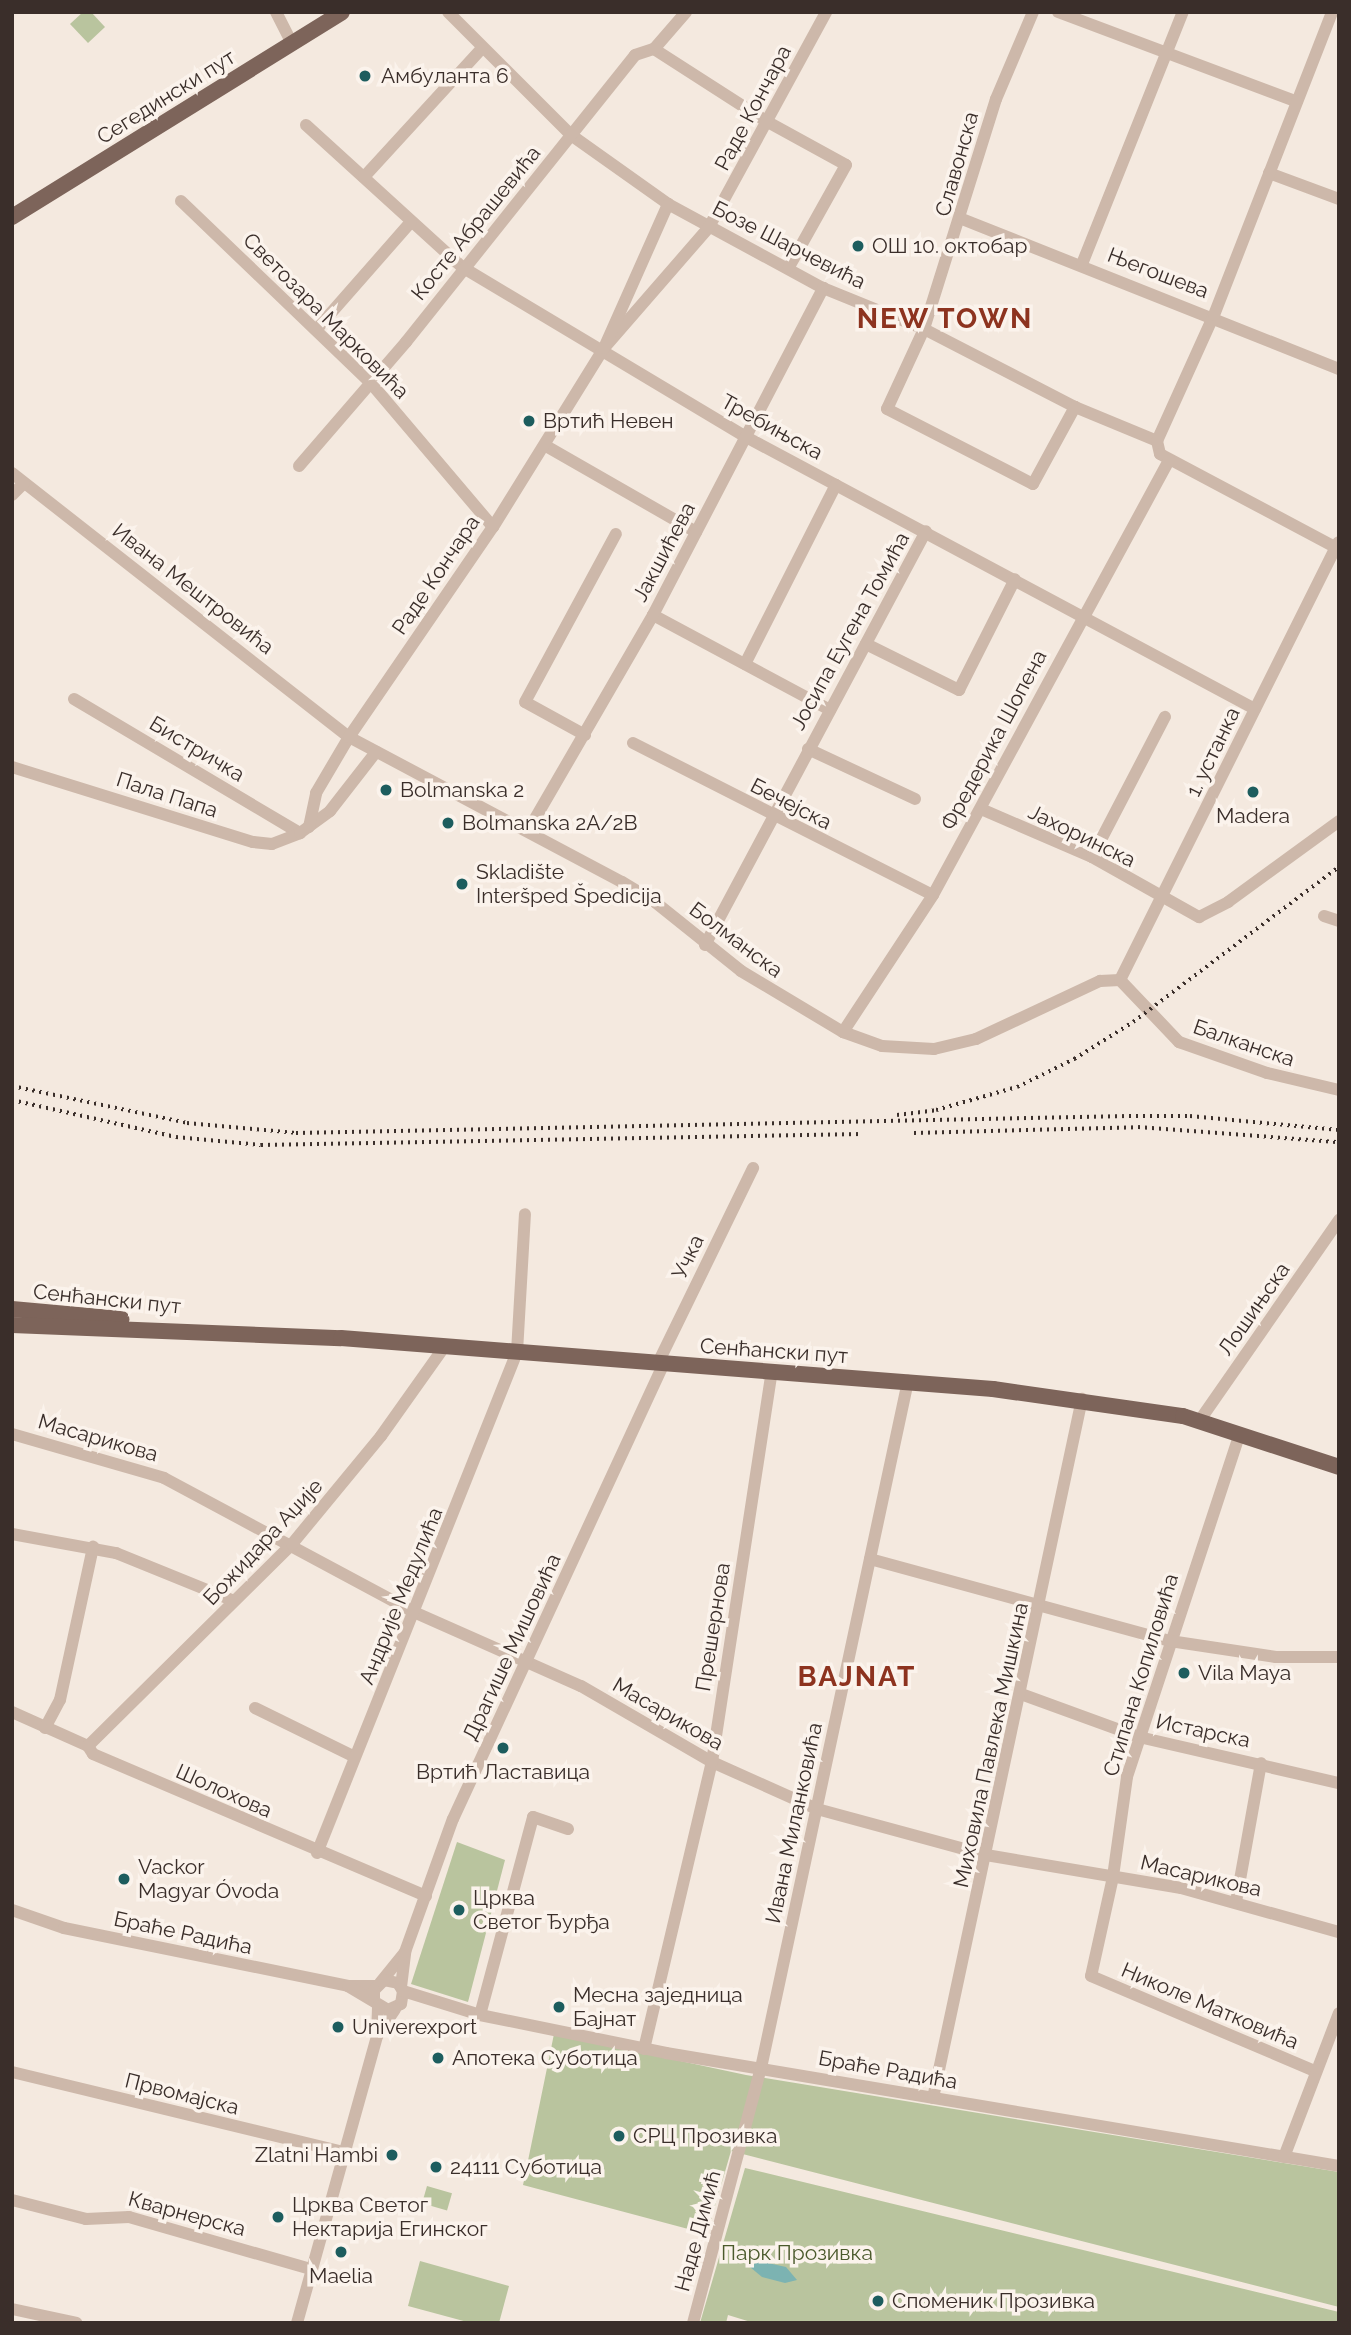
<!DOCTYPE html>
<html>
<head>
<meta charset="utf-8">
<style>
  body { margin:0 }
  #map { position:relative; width:1351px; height:2335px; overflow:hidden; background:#f4e9df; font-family:Raleway,sans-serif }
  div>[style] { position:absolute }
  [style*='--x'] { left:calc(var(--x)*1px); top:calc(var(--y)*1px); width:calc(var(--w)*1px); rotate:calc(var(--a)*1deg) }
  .green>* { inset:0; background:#b9c49e; transform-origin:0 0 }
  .water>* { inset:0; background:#7cb3b2 }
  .minor>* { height:12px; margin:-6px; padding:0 6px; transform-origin:6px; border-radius:6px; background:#cdb8aa }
  .major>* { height:16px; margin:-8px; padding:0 8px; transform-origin:8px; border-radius:8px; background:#7d645a }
  .rail>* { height:3.5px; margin-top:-1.75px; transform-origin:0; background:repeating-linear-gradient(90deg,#3a2e2a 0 2px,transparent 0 7px) }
  .dots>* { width:19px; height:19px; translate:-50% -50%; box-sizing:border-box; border:4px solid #fbf3ec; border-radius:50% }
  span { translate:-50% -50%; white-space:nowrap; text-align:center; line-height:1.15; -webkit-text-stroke:7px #fbf3ec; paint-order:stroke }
  .poi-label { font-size:21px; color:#3a2e2a }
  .left { translate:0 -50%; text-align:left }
  .right { translate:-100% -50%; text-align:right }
  .street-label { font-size:21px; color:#3a2e2a }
  .park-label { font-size:21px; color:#4b5a2c }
  .district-label { font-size:28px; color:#8d331f; font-weight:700; letter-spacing:2px }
  .frame { position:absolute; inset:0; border:14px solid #3a2e2a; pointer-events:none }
</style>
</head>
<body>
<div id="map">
  <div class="green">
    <i style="clip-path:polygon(83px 12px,91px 12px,105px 27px,88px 43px,70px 24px)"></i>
    <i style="clip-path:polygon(457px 1842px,505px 1860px,468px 2002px,411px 1984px)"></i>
    <i style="clip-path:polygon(554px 2034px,746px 2075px,1339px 2172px,1339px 2307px,731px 2151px,707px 2234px,523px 2185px)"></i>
    <i style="clip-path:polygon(745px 2168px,1339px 2312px,1339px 2323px,754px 2323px,728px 2315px,726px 2323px,700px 2323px)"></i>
    <i style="left:427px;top:2186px;width:26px;height:18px;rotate:16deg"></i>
    <i style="clip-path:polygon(420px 2261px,509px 2286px,499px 2323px,471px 2323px,408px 2306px)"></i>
  </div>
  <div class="water">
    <i style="clip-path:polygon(758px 2261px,786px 2267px,797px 2280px,785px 2283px,762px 2277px,750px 2267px)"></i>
  </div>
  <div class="minor">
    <i style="--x:276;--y:12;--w:35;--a:63"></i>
    <i style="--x:448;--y:12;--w:174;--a:45"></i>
    <i style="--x:571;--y:135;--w:119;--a:35.4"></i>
    <i style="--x:668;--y:204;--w:176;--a:28.5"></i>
    <i style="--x:823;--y:288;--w:109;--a:22.1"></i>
    <i style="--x:924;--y:329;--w:170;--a:27.3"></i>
    <i style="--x:1075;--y:407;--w:89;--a:22.5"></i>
    <i style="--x:1157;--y:441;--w:13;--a:77"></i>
    <i style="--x:1160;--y:454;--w:198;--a:28"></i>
    <i style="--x:1033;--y:12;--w:95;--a:113"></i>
    <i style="--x:996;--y:99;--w:241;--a:107.4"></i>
    <i style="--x:924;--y:329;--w:88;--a:114.8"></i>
    <i style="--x:887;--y:409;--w:164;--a:27.2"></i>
    <i style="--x:1033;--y:484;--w:88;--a:-61.4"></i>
    <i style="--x:1058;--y:12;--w:255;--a:20.6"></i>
    <i style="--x:654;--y:49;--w:133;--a:32.7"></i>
    <i style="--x:766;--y:121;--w:91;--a:28.8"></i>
    <i style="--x:846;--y:165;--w:117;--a:119.2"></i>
    <i style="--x:306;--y:125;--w:211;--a:42.3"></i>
    <i style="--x:462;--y:267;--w:331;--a:30.9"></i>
    <i style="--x:746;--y:437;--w:577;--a:28.12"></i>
    <i style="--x:1269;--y:173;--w:75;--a:20.4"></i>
    <i style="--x:364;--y:177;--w:175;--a:-47.5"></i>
    <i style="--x:181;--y:201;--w:262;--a:43.8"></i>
    <i style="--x:370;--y:382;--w:190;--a:49.7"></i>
    <i style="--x:962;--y:219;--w:406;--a:21.7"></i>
    <i style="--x:1082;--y:264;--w:271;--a:-68.2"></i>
    <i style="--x:316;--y:330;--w:144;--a:-48.7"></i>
    <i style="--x:604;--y:348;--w:160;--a:-49"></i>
    <i style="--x:709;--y:227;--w:245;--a:-61.4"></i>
    <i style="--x:1157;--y:441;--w:138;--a:-65.7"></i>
    <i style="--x:1214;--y:315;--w:325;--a:-68.7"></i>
    <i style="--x:546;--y:446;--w:173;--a:29.8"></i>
    <i style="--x:299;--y:466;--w:164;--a:-49.2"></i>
    <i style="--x:406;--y:342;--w:367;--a:-51.4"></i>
    <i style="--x:635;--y:55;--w:20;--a:-18"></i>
    <i style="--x:654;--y:49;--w:49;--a:-49.1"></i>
    <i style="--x:12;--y:473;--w:428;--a:38.1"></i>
    <i style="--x:349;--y:737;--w:309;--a:28"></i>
    <i style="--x:622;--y:882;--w:39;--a:31"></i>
    <i style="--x:655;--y:902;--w:110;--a:38.7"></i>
    <i style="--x:741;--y:971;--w:119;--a:30.9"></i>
    <i style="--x:843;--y:1032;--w:41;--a:19.7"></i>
    <i style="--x:882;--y:1046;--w:52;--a:3.3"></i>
    <i style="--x:934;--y:1049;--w:43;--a:-13.4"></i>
    <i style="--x:976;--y:1039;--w:137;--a:-25.1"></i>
    <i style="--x:1100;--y:981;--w:20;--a:-3"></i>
    <i style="--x:12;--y:495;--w:17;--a:-45"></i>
    <i style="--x:653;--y:615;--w:201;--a:28.2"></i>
    <i style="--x:866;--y:644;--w:104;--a:26.3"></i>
    <i style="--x:959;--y:690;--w:124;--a:-63.2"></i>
    <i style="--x:745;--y:664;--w:201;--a:-63.1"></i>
    <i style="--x:74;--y:699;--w:263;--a:30.7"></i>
    <i style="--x:585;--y:735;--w:68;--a:-151.2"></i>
    <i style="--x:525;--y:702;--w:191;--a:-61.6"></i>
    <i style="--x:633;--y:743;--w:336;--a:26.9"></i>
    <i style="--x:808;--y:749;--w:118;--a:25"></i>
    <i style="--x:12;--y:767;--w:252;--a:17.3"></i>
    <i style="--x:253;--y:842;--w:19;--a:6"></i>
    <i style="--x:272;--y:844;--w:30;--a:-21"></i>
    <i style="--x:300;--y:833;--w:37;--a:-36"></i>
    <i style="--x:330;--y:811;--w:75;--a:-52.1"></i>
    <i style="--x:981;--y:809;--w:121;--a:23.4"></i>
    <i style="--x:1092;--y:857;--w:123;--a:29.3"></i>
    <i style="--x:1199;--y:917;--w:33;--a:-27"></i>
    <i style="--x:1228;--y:902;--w:137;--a:-36.1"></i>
    <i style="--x:309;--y:827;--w:35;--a:-78"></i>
    <i style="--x:316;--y:793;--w:65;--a:-59.5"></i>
    <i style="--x:349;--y:737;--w:255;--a:-55.6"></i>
    <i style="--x:493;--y:527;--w:211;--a:-58.2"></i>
    <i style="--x:604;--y:348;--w:158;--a:-66"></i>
    <i style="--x:529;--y:829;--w:247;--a:-59.9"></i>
    <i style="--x:653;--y:615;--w:369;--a:-62.5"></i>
    <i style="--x:1092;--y:857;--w:158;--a:-62.5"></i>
    <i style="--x:1324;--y:916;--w:16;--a:18"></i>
    <i style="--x:705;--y:945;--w:469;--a:-61.9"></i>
    <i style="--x:1120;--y:980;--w:489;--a:-63.5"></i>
    <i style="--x:1120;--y:980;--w:86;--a:46.4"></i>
    <i style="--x:1179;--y:1042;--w:93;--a:19.4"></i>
    <i style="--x:1267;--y:1073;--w:74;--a:13.3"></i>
    <i style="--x:843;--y:1032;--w:164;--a:-56.7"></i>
    <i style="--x:933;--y:895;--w:495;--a:-61.5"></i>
    <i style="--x:658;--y:1363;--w:217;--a:-64"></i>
    <i style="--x:1200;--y:1420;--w:244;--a:-55.2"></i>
    <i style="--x:1240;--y:1433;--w:362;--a:108.2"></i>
    <i style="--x:1127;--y:1777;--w:101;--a:98"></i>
    <i style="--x:1113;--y:1877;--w:101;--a:102.5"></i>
    <i style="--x:1091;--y:1976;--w:243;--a:23"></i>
    <i style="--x:12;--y:1434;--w:158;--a:16.1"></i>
    <i style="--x:164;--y:1478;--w:286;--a:28.2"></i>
    <i style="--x:416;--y:1613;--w:180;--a:23.9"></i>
    <i style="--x:581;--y:1686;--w:151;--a:30.1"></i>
    <i style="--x:712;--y:1762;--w:115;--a:24.1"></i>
    <i style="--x:817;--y:1809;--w:175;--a:15.2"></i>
    <i style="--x:986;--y:1855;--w:198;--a:9.6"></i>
    <i style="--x:1181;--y:1888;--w:164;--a:15.6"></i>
    <i style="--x:12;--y:1534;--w:106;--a:10.4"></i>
    <i style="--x:116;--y:1553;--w:127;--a:22.1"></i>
    <i style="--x:870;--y:1559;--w:311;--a:15.3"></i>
    <i style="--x:1170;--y:1641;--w:107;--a:8.6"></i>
    <i style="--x:1276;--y:1657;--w:63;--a:0"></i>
    <i style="--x:1021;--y:1694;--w:126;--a:20"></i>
    <i style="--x:1139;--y:1737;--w:205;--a:13"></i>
    <i style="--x:255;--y:1708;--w:111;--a:26.1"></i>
    <i style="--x:12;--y:1712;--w:83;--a:24.1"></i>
    <i style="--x:88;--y:1746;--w:9;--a:58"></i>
    <i style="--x:93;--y:1754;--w:362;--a:23.1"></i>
    <i style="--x:45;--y:1728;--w:32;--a:-62"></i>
    <i style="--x:60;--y:1700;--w:157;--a:-77.8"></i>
    <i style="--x:88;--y:1746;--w:287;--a:-44.7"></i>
    <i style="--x:292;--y:1544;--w:140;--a:-50.5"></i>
    <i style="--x:381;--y:1436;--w:110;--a:-54.6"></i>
    <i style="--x:317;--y:1853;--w:539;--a:-68.24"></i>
    <i style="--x:517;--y:1352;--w:138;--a:-86.7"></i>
    <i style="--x:1236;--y:1902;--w:141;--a:-79.8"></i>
    <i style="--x:12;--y:1910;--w:55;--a:19.1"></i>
    <i style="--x:64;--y:1928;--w:290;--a:11.5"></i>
    <i style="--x:348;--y:1986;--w:28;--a:0"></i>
    <i style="--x:380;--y:1983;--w:40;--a:-51"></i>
    <i style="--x:348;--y:1986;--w:47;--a:31"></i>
    <i style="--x:388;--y:2010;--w:14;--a:-25"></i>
    <i style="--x:401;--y:2004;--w:13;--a:-81"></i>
    <i style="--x:403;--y:1991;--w:9;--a:-122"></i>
    <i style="--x:398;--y:1983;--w:14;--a:-168"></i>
    <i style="--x:384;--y:1980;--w:14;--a:135"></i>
    <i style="--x:374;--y:1990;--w:10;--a:90"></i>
    <i style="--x:401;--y:1987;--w:35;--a:-83"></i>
    <i style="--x:405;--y:1952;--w:141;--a:-70.2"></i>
    <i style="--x:453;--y:1819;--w:502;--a:-65.17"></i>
    <i style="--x:403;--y:1991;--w:81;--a:17.3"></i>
    <i style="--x:480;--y:2015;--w:190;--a:11.5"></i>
    <i style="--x:666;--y:2053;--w:682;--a:9.53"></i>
    <i style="--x:480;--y:2015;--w:205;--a:-75"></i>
    <i style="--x:533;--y:1817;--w:37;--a:19"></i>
    <i style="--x:377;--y:2036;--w:32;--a:-56"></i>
    <i style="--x:644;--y:2049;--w:295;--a:-76.7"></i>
    <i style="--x:712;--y:1762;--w:395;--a:-81.3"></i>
    <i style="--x:12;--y:2072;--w:340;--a:13.6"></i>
    <i style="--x:933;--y:2098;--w:715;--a:-77.97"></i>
    <i style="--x:1284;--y:2157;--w:154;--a:-69.1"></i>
    <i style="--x:12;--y:2200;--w:76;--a:14.4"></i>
    <i style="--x:86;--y:2219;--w:43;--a:-2.7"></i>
    <i style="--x:129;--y:2217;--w:188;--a:16"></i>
    <i style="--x:12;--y:2309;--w:66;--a:12.2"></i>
    <i style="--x:297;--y:2323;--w:298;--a:-74.4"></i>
    <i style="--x:377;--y:2036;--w:30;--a:-88"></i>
    <i style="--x:693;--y:2323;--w:264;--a:-75.1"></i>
    <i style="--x:761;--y:2068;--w:703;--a:-77.92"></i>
  </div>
  <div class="major">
    <i style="--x:12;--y:217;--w:388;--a:-31.8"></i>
    <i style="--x:12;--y:1309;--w:110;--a:5.2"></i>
    <i style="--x:12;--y:1325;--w:329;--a:2.3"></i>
    <i style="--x:341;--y:1338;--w:654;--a:4.47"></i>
    <i style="--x:993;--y:1389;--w:192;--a:8.1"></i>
    <i style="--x:1183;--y:1416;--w:164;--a:18.1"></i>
  </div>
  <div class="rail">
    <i style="--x:12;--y:1086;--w:179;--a:11.9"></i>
    <i style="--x:187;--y:1123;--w:109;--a:5.2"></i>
    <i style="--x:296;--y:1133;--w:833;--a:-1.17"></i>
    <i style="--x:1129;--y:1116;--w:61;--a:0"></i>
    <i style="--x:1190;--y:1116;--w:150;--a:5.4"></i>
    <i style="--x:12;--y:1100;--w:168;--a:12.7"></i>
    <i style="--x:176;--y:1137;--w:85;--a:5.4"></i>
    <i style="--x:261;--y:1145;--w:601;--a:-1.05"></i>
    <i style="--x:897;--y:1115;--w:39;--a:-7"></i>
    <i style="--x:936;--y:1110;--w:84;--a:-15.9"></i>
    <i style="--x:1017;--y:1087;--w:64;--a:-26.2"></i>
    <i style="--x:1074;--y:1059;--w:70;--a:-32.1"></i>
    <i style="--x:1133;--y:1022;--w:258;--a:-37"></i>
    <i style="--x:914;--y:1133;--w:224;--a:-1.5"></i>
    <i style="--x:1138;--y:1127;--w:202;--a:4.3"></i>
  </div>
  <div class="dots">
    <i style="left:365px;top:76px;background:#1d5d5e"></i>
    <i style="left:858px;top:246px;background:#1d5d5e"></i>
    <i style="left:529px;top:421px;background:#1d5d5e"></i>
    <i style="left:386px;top:790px;background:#1d5d5e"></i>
    <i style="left:1253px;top:792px;background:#1d5d5e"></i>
    <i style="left:448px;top:823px;background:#1d5d5e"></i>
    <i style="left:462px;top:884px;background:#1d5d5e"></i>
    <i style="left:1184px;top:1673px;background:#1d5d5e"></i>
    <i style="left:503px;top:1748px;background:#1d5d5e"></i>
    <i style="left:124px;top:1879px;background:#1d5d5e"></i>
    <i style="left:459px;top:1910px;background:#1d5d5e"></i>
    <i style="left:559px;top:2007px;background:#1d5d5e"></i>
    <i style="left:338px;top:2027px;background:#1d5d5e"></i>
    <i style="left:438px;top:2058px;background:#1d5d5e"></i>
    <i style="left:619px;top:2136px;background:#1d5d5e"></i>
    <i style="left:392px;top:2155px;background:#1d5d5e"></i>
    <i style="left:436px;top:2167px;background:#1d5d5e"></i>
    <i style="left:278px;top:2217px;background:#1d5d5e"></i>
    <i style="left:341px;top:2252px;background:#1d5d5e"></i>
    <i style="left:878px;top:2301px;background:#1d5d5e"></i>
  </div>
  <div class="poi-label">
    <span class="left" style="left:381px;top:76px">Амбуланта 6</span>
    <span class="left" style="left:872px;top:246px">ОШ 10. октобар</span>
    <span class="left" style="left:543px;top:421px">Вртић Невен</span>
    <span class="left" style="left:400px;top:790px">Bolmanska 2</span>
    <span style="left:1253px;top:816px">Madera</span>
    <span class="left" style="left:462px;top:823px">Bolmanska 2A/2B</span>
    <span class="left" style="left:476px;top:884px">Skladište<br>Interšped Špedicija</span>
    <span class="left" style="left:1198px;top:1673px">Vila Maya</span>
    <span style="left:503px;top:1772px">Вртић Ластавица</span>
    <span class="left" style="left:138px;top:1879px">Vackor<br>Magyar Óvoda</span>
    <span class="left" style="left:473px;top:1910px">Црква<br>Светог Ђурђа</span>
    <span class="left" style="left:573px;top:2007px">Месна заједница<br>Бајнат</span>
    <span class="left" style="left:352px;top:2027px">Univerexport</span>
    <span class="left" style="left:452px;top:2058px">Апотека Суботица</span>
    <span class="left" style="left:633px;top:2136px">СРЦ Прозивка</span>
    <span class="right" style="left:378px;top:2155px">Zlatni Hambi</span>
    <span class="left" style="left:450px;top:2167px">24111 Суботица</span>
    <span class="left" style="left:292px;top:2217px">Црква Светог<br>Нектарија Егинског</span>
    <span style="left:341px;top:2276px">Maelia</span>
    <span class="left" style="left:892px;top:2301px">Споменик Прозивка</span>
  </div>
  <div class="street-label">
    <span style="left:166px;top:97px;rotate:-32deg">Сегедински пут</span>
    <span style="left:753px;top:108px;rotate:-62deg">Раде Кончара</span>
    <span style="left:957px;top:164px;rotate:-74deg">Славонска</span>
    <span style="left:476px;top:223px;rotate:-51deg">Косте Абрашевића</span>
    <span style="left:789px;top:245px;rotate:27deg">Бозе Шарчевића</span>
    <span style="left:1158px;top:273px;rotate:21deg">Његошева</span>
    <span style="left:326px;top:316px;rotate:45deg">Светозара Марковића</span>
    <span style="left:772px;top:427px;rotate:29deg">Требињска</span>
    <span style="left:664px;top:552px;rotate:-62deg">Јакшићева</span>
    <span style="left:436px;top:575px;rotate:-56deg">Раде Кончара</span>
    <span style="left:193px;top:589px;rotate:38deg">Ивана Мештровића</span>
    <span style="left:850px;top:631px;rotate:-61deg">Јосипа Еугена Томића</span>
    <span style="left:994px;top:740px;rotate:-62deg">Фредерика Шопена</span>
    <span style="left:197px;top:749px;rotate:31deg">Бистричка</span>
    <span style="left:1213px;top:752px;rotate:-64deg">1. устанка</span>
    <span style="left:167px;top:795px;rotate:18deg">Пала Папа</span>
    <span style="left:791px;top:804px;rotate:27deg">Бечејска</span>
    <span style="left:1082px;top:836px;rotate:26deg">Јахоринска</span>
    <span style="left:736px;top:940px;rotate:37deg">Болманска</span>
    <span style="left:1244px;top:1043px;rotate:19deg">Балканска</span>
    <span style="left:688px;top:1257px;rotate:-64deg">Учка</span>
    <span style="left:107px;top:1299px;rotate:6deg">Сенћански пут</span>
    <span style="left:1254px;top:1309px;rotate:-55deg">Лошињска</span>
    <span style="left:774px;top:1351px;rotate:4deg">Сенћански пут</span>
    <span style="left:98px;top:1438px;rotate:16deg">Масарикова</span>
    <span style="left:263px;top:1542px;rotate:-47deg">Божидара Аџије</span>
    <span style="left:401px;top:1596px;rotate:-68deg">Андрије Медулића</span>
    <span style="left:713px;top:1627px;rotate:-81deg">Прешернова</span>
    <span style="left:512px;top:1647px;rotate:-65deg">Драгише Мишовића</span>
    <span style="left:1141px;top:1675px;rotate:-73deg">Стипана Копиловића</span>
    <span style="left:668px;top:1714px;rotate:30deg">Масарикова</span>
    <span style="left:1203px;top:1731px;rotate:12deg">Истарска</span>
    <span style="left:991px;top:1745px;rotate:-78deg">Миховила Павлека Мишкина</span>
    <span style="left:224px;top:1791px;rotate:24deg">Шолохова</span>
    <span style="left:794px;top:1823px;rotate:-78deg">Ивана Миланковића</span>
    <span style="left:1201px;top:1876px;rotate:13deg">Масарикова</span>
    <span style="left:183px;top:1933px;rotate:12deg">Браће Радића</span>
    <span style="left:1210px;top:2006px;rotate:23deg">Николе Матковића</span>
    <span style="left:888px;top:2070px;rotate:10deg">Браће Радића</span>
    <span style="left:182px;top:2094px;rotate:14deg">Првомајска</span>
    <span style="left:187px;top:2214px;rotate:15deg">Кварнерска</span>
    <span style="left:698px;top:2231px;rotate:-75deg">Наде Димић</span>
  </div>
  <div class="park-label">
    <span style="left:797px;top:2253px">Парк Прозивка</span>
  </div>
  <div class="district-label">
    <span style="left:945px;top:319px">NEW TOWN</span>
    <span style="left:857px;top:1677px">BAJNAT</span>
  </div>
  <div class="frame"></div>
</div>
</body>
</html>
